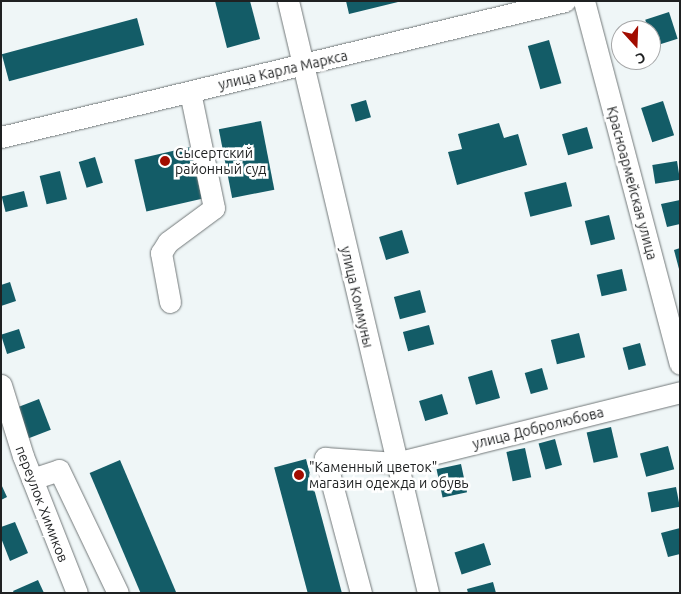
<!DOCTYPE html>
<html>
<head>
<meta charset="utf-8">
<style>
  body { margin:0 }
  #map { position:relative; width:681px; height:594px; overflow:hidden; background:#eff6f7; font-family:Ubuntu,sans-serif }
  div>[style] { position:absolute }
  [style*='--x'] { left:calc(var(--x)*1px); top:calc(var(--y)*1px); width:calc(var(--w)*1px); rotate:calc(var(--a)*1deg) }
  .building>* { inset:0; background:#135c67; transform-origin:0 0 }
  .roads { filter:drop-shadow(0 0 1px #727879) drop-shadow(0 0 1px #727879) }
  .minor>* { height:21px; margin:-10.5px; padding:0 10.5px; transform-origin:10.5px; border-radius:10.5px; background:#fff }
  .dots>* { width:14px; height:14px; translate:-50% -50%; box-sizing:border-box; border:2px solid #fff; border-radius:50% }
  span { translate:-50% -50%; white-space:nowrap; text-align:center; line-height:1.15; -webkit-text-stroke:5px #fff; paint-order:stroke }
  .street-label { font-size:14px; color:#1f2122 }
  .poi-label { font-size:14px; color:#1f2122 }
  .left { translate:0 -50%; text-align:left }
  .frame { position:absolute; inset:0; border:2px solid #1f2122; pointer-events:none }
  .north { position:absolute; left:611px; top:20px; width:50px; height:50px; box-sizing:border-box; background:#fff; border:1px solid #a5a6a7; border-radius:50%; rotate:160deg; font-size:14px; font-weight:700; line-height:20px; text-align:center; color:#1f2122 }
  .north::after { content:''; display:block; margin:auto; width:18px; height:22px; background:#a20c00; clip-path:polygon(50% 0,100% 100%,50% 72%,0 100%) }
</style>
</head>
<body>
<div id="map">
  <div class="building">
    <i style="clip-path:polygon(215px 1px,250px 1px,260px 39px,227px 48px)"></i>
    <i style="clip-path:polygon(346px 1px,398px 1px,398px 2px,349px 14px)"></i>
    <i style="left:669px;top:12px;width:28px;height:25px;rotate:72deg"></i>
    <i style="left:137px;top:18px;width:28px;height:140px;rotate:75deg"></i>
    <i style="left:549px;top:40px;width:45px;height:22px;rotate:74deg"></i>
    <i style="left:366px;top:100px;width:18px;height:16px;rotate:74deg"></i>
    <i style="left:663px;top:101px;width:36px;height:23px;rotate:72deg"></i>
    <i style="left:261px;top:121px;width:70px;height:43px;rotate:79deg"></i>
    <i style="clip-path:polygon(499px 123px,504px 138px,518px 134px,527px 165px,457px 185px,448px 152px,462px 149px,458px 134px)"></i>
    <i style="left:587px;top:127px;width:22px;height:26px;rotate:74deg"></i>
    <i style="left:190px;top:147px;width:53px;height:57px;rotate:77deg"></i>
    <i style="left:95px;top:157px;width:27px;height:17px;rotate:73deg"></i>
    <i style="left:677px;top:161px;width:19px;height:25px;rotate:81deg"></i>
    <i style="left:60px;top:171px;width:29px;height:21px;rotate:76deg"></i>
    <i style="left:566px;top:182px;width:25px;height:43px;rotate:76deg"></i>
    <i style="left:24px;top:191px;width:16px;height:23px;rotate:76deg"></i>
    <i style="clip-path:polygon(680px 200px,680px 224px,667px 227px,661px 204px)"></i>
    <i style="left:609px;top:215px;width:25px;height:25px;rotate:76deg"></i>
    <i style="left:402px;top:230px;width:24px;height:24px;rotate:73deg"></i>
    <i style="clip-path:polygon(680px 248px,680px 269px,679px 269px,674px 250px)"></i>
    <i style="left:622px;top:269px;width:22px;height:26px;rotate:77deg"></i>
    <i style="clip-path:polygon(10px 282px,16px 301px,1px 306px,1px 285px)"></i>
    <i style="left:420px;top:290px;width:23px;height:27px;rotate:75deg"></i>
    <i style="left:429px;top:325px;width:20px;height:27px;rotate:75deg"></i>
    <i style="left:19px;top:329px;width:20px;height:19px;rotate:72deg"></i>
    <i style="left:579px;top:333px;width:25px;height:29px;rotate:76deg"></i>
    <i style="left:640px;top:343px;width:23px;height:18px;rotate:75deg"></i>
    <i style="left:542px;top:368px;width:22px;height:18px;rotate:74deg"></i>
    <i style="left:492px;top:370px;width:29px;height:25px;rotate:74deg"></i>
    <i style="left:442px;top:394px;width:21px;height:24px;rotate:73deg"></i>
    <i style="left:39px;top:399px;width:33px;height:25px;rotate:69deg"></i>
    <i style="left:611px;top:427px;width:31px;height:25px;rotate:77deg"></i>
    <i style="left:555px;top:439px;width:27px;height:17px;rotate:75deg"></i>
    <i style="left:668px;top:446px;width:24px;height:29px;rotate:75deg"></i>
    <i style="left:525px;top:448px;width:30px;height:19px;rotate:78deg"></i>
    <i style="left:306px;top:459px;width:139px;height:33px;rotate:75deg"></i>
    <i style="left:120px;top:460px;width:145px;height:33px;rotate:67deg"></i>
    <i style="left:461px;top:464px;width:29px;height:25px;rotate:78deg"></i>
    <i style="clip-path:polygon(1px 484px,7px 497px,1px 500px)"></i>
    <i style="left:676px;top:487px;width:20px;height:29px;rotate:79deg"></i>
    <i style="clip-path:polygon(15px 522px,28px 553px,10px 561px,1px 538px,1px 527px)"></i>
    <i style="clip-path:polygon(680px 528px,680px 554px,668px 557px,661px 533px)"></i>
    <i style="left:484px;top:543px;width:23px;height:31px;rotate:72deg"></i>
    <i style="clip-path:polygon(38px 580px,44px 593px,14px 593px,13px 591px)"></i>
    <i style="clip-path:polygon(493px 582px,496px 593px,468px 593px,467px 589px)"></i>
  </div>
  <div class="roads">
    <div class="minor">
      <i style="--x:288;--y:1;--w:608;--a:76.69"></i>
      <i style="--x:584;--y:1;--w:375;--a:75.2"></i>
      <i style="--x:1;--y:137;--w:580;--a:-13.56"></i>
      <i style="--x:170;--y:302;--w:50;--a:-100.4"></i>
      <i style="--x:161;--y:253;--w:13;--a:-58"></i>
      <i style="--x:168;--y:242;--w:57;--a:-36.5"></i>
      <i style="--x:214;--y:208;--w:118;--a:-101.7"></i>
      <i style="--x:1;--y:385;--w:74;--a:72.8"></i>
      <i style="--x:23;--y:456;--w:147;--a:68.5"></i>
      <i style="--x:32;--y:479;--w:28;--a:-18"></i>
      <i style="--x:59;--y:470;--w:136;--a:64.4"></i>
      <i style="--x:361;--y:593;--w:140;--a:-104.9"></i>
      <i style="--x:325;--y:458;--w:71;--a:4"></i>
      <i style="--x:396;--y:463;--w:293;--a:-14"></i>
    </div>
  </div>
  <div class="dots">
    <i style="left:165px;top:161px;background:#a20c00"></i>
    <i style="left:299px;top:475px;background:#a20c00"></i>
  </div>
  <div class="street-label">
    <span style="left:283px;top:70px;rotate:-13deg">улица Карла Маркса</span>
    <span style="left:632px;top:183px;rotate:75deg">Красноармейская улица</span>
    <span style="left:357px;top:297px;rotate:77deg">улица Коммуны</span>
    <span style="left:538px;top:428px;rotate:-14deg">улица Добролюбова</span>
    <span style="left:42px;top:504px;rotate:69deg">переулок Химиков</span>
  </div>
  <div class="poi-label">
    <span class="left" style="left:175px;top:161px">Сысертский<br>районный суд</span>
    <span class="left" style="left:309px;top:475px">"Каменный цветок"<br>магазин одежда и обувь</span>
  </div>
  <div class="frame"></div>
  <div class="north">С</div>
</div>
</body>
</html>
